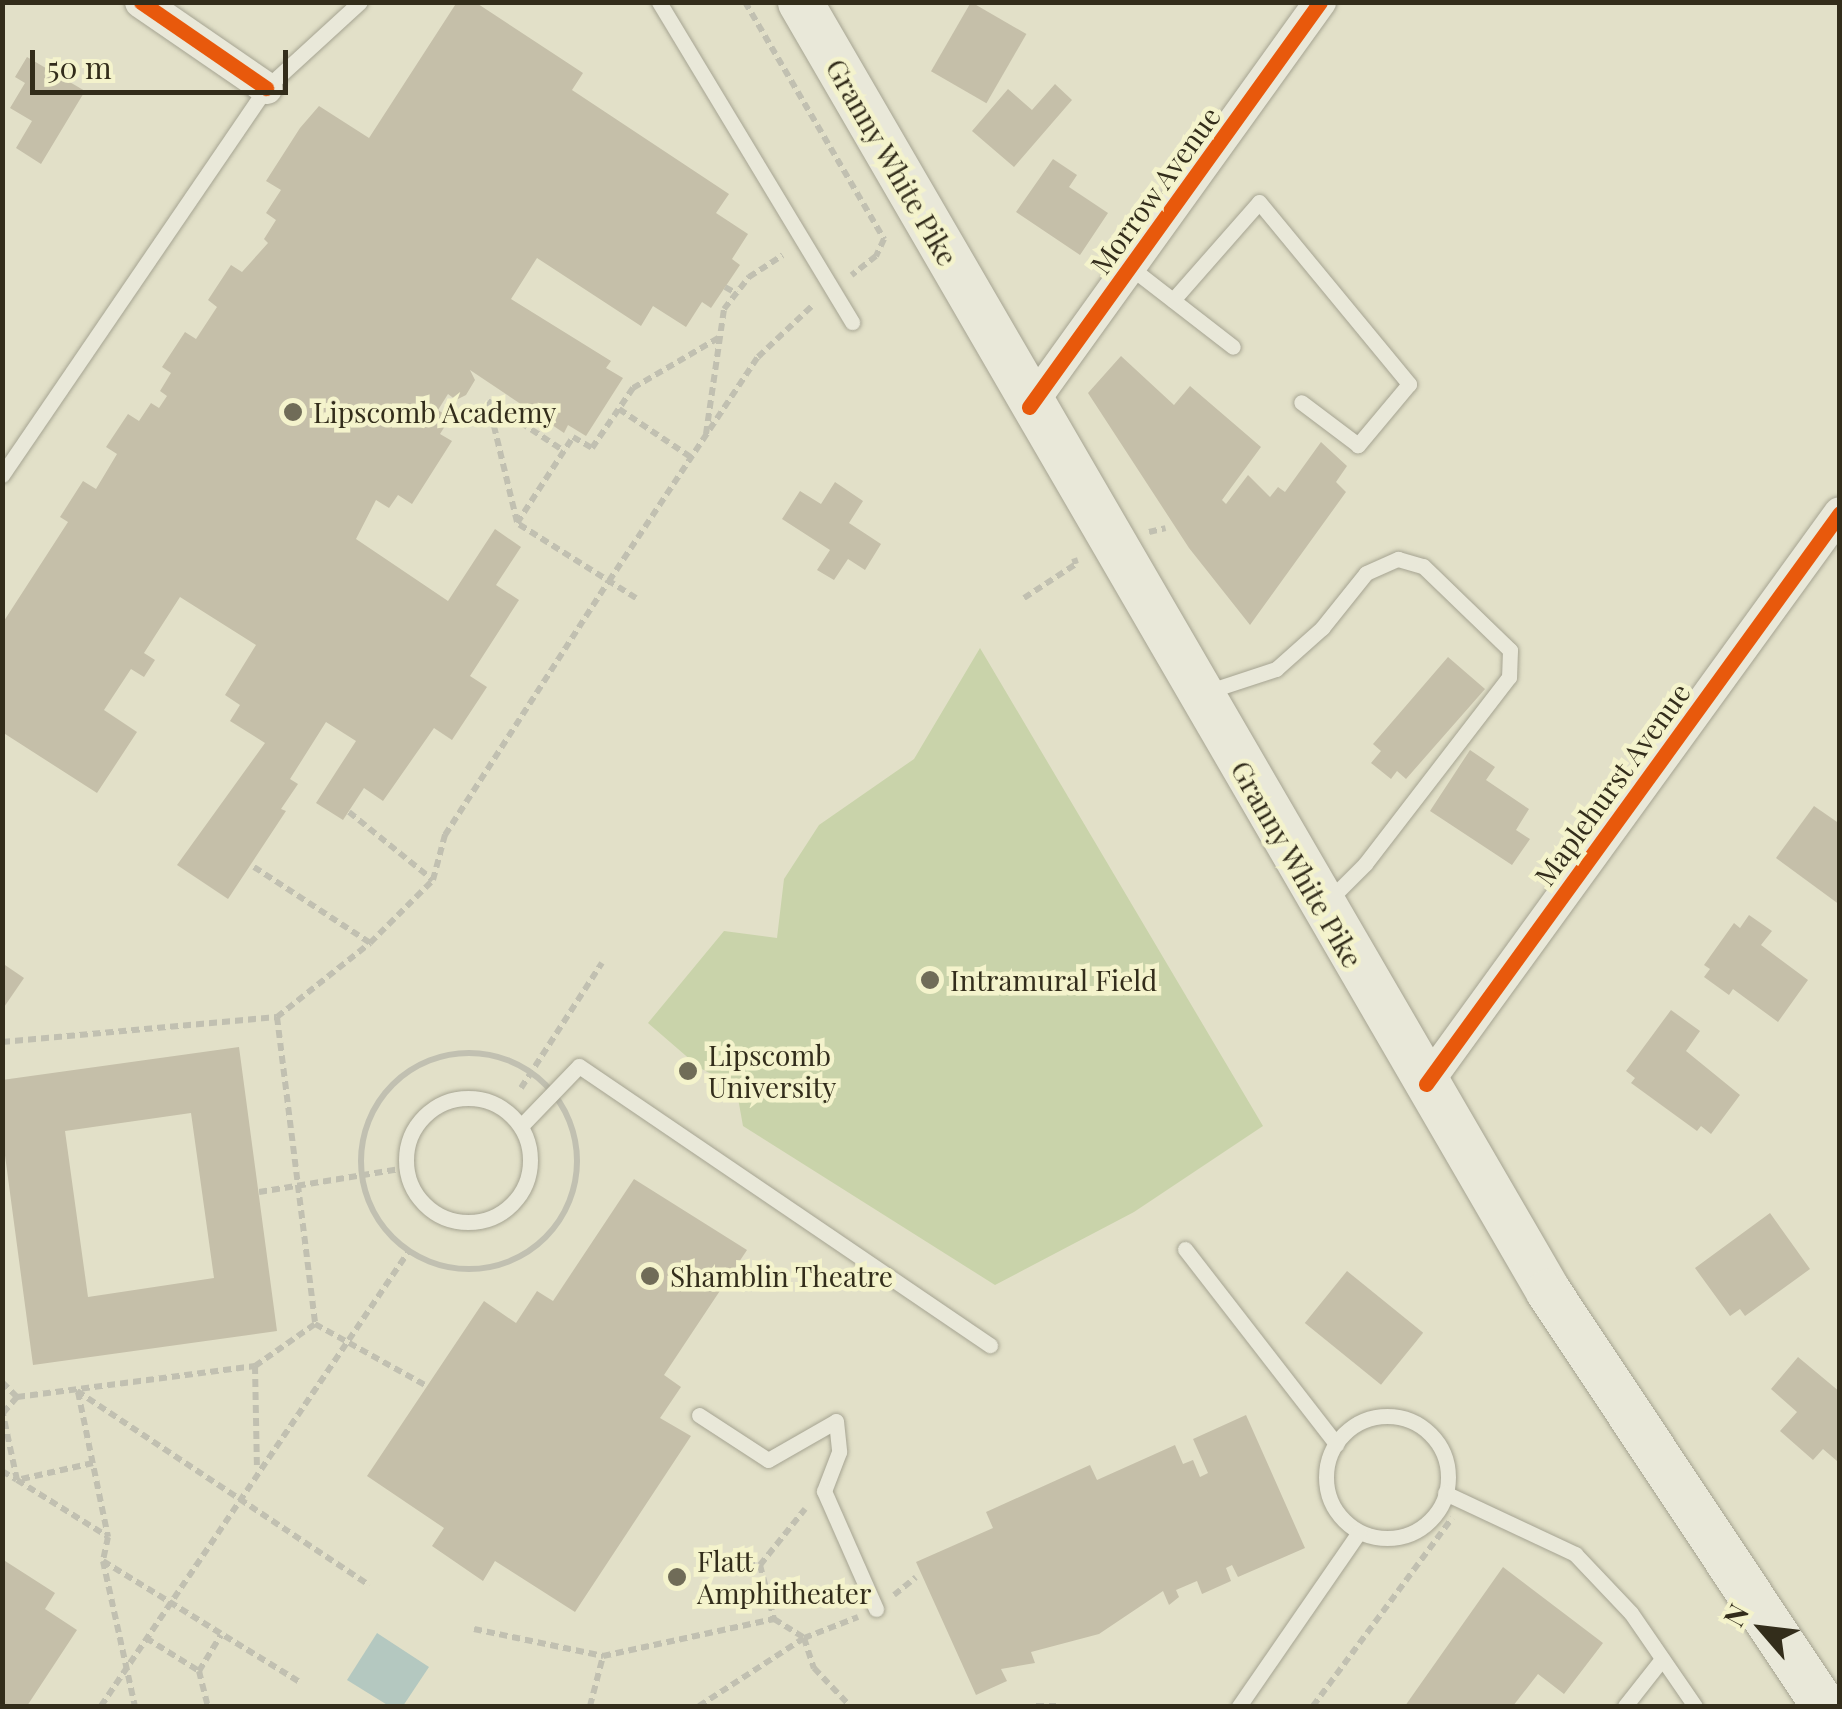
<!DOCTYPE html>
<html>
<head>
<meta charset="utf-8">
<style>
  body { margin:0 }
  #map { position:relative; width:1842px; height:1709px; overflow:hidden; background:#e2e0c8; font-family:"Playfair Display",serif }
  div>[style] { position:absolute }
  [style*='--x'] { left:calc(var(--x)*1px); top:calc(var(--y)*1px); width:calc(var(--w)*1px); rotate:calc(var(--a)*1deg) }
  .green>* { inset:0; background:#c9d3aa }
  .water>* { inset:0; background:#b4c8c0 }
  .building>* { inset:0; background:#c5bfa9; transform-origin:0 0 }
  .path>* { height:6px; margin-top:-3px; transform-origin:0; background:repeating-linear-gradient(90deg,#c1c0b1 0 8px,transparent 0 13px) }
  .path>.ring { margin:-3px; padding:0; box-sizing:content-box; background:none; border:6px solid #c1c0b1; border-radius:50% }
  .roads { filter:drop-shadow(0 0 2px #a6a492) drop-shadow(0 0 2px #a6a492) }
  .service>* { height:15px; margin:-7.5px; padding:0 7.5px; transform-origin:7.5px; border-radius:7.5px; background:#e9e8d9 }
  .service>.ring { margin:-7.5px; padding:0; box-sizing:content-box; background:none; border:15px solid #e9e8d9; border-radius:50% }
  .minor>* { height:32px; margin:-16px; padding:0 16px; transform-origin:16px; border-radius:16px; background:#e9e8d9 }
  .secondary>* { height:45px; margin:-22.5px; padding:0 22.5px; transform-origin:22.5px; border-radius:22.5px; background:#e9e8d9 }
  .cycleway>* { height:15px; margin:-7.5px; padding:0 7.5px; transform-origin:7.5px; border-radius:7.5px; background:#e8590c }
  .dots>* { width:28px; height:28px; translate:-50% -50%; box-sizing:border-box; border:5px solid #f4f3cc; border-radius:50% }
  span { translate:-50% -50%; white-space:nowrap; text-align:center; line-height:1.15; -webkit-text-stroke:9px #f4f3cc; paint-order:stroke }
  .street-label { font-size:28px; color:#332d1b }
  .poi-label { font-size:28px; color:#332d1b }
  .left { translate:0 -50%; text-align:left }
  .frame { position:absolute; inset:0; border:5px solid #332d1b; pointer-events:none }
  .north { position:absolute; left:1712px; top:1579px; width:100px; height:100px; -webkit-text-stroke:8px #f4f3cc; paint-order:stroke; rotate:298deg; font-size:28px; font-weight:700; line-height:40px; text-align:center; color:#332d1b }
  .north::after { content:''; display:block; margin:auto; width:35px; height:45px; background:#332d1b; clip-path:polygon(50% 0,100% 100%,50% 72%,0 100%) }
  .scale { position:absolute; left:30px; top:50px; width:258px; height:45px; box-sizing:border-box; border:5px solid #332d1b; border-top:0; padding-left:12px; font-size:30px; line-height:35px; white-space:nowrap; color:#332d1b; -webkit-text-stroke:8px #f4f3cc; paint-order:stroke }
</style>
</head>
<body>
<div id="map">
  <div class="green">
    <i style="clip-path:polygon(980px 648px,1263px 1126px,1134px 1212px,995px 1285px,743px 1126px,736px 1087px,700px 1068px,648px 1023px,724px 931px,777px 938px,784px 879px,819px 825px,914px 759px)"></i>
  </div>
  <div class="water">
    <i style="clip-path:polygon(377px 1633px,429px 1667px,403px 1706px,389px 1706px,347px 1680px)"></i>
  </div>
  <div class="building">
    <i style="clip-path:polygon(457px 2px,475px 2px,583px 73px,572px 90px,729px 194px,716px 213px,748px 234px,732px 259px,740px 265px,711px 308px,702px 302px,686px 327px,653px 306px,641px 326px,537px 258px,511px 299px,611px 361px,606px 368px,623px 378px,586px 436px,568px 425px,564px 433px,470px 370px,475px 380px,466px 395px,456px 400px,448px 394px,438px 410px,450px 418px,440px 434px,452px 441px,412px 504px,398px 495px,389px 508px,376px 500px,356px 539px,448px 601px,495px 529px,521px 547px,496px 585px,519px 600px,470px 676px,487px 687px,452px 740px,434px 728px,383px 801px,364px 788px,343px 820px,316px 803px,356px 741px,326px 722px,290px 779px,298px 784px,281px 809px,286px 811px,228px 899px,177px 865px,265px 743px,230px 721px,240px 705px,225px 695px,256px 645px,180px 597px,144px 653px,155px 660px,144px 677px,131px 669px,104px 710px,137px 732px,97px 793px,2px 732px,2px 624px,68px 522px,60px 517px,83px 481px,96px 489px,117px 454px,106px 447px,128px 414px,139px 421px,151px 403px,159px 408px,167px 396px,160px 391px,171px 373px,162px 367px,185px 332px,196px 339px,217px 307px,208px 300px,231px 265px,242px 272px,268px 243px,264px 239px,276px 220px,266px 213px,281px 190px,266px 181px,300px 128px,319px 106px,369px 138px)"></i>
    <i style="left:971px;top:2px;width:64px;height:80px;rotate:30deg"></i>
    <i style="clip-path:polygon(27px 57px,85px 91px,41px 164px,16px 148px,32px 121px,10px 108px,25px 83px,15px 77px)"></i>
    <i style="clip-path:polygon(1055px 84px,1072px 100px,1014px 167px,972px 131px,1008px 89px,1032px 110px)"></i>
    <i style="clip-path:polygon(1053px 159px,1077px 175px,1069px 187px,1108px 213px,1080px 255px,1016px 212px)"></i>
    <i style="clip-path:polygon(1121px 356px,1174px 405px,1190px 386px,1261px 447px,1222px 500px,1226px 504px,1248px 475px,1270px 497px,1278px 487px,1285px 492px,1321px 442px,1347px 466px,1336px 482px,1346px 492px,1250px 625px,1189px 548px,1088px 393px)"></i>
    <i style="clip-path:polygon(835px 482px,863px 501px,849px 523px,881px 544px,865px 570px,848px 559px,834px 580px,817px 570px,830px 550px,782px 519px,800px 491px,821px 504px)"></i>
    <i style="clip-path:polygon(1448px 657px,1485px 689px,1406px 779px,1397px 771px,1391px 779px,1371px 763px,1381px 751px,1373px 744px)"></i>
    <i style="clip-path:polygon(1470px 750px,1495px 767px,1486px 780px,1529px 809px,1516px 830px,1530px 839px,1512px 865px,1430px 811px)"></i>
    <i style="clip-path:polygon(1814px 806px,1840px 824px,1840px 905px,1776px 858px)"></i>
    <i style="clip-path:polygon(1749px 915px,1772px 931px,1761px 945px,1808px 980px,1778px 1022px,1733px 989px,1729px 995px,1704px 977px,1710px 969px,1704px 965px,1734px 923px,1740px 928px)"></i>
    <i style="clip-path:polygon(2px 963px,24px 978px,2px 1010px)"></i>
    <i style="clip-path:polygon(1671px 1010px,1700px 1031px,1686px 1051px,1740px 1095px,1711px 1134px,1701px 1126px,1697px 1131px,1631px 1083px,1635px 1078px,1626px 1071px)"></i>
    <i style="clip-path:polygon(evenodd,239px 1047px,277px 1331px,33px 1365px,2px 1133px,2px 1080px,239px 1047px,191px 1113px,214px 1278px,88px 1297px,65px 1131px,191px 1113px)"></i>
    <i style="clip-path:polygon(634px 1179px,747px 1250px,664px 1375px,681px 1387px,660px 1418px,691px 1436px,575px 1612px,495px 1561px,483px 1581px,432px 1546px,444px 1528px,367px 1476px,484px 1301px,516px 1323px,537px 1291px,553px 1301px)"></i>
    <i style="clip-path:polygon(1770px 1213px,1810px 1269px,1745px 1316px,1740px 1309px,1730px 1316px,1695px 1268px)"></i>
    <i style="left:1347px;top:1271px;width:98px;height:67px;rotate:39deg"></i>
    <i style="clip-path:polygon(1798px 1357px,1840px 1392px,1837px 1461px,1823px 1449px,1813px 1460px,1780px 1431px,1797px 1412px,1771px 1389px)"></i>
    <i style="clip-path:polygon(1246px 1415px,1305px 1548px,1238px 1577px,1232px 1565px,1226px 1568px,1231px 1581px,1202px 1594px,1197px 1581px,1176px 1590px,1179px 1597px,1169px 1605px,1163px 1591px,1099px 1634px,1031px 1652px,1035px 1663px,1001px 1669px,1007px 1681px,976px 1695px,916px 1562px,993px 1528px,986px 1512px,1090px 1465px,1097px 1480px,1175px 1445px,1183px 1464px,1193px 1460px,1200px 1477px,1208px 1473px,1193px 1439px)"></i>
    <i style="clip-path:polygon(2px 1559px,55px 1593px,45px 1609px,77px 1630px,27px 1706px,2px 1706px)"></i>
    <i style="clip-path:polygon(1503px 1567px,1603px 1643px,1564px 1694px,1538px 1674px,1513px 1706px,1405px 1706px)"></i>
  </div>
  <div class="path">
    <i style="--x:745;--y:2;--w:275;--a:59.6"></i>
    <i style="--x:884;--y:239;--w:19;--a:115"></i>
    <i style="--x:876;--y:256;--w:31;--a:142"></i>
    <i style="--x:725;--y:287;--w:13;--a:29"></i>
    <i style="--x:619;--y:409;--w:88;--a:33.9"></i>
    <i style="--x:706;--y:434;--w:126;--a:-81.8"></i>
    <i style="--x:724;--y:309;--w:41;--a:-52"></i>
    <i style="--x:749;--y:277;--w:40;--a:-32.9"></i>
    <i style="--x:517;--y:522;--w:124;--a:-103.5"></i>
    <i style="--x:488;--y:401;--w:91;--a:33.3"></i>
    <i style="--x:1149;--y:532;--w:17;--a:-13"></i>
    <i style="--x:636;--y:598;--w:141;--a:-147.8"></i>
    <i style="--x:517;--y:523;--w:103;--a:-56.9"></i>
    <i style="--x:573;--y:437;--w:22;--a:30"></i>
    <i style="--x:592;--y:448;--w:73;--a:-55.7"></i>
    <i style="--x:633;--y:388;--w:101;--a:-30.4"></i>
    <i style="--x:1024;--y:598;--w:62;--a:-33.2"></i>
    <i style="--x:1076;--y:564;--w:6;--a:-108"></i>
    <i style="--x:349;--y:812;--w:108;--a:39"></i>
    <i style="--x:254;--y:867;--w:139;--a:33.2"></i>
    <i style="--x:277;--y:1017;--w:309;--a:82.9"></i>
    <i style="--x:315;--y:1324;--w:126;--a:29"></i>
    <i style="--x:2;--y:1042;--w:276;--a:-5.2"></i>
    <i style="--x:277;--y:1017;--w:119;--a:-38.5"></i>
    <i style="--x:370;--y:943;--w:89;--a:-45"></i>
    <i style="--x:433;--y:880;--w:47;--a:-75.1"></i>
    <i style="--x:445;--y:835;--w:302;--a:-57.2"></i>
    <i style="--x:609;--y:581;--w:269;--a:-56.4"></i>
    <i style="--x:758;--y:357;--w:77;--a:-43.4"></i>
    <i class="ring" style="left:361px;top:1053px;width:210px;height:210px"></i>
    <i style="--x:521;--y:1088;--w:149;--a:-57.1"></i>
    <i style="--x:259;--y:1192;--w:149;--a:-9.3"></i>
    <i style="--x:255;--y:1366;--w:103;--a:88.9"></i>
    <i style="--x:2;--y:1382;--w:21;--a:45"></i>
    <i style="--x:17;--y:1397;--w:23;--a:131"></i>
    <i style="--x:77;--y:1391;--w:351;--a:33.6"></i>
    <i style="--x:78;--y:1392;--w:148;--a:78.3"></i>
    <i style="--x:108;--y:1537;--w:25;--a:102"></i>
    <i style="--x:103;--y:1561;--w:148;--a:77.6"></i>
    <i style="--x:17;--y:1397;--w:240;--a:-7.4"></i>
    <i style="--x:255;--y:1366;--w:73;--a:-35"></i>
    <i style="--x:93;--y:1463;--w:78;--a:167.4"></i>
    <i style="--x:17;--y:1480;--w:106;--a:31.9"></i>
    <i style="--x:2;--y:1471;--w:17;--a:31"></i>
    <i style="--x:17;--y:1480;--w:67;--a:-102"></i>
    <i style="--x:103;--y:1561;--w:233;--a:31.6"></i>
    <i style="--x:734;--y:1563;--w:26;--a:4"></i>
    <i style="--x:760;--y:1565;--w:72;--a:-51.2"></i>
    <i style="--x:760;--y:1565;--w:56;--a:75.5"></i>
    <i style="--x:894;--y:1595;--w:28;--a:-39"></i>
    <i style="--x:474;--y:1629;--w:132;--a:11.8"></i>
    <i style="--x:603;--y:1656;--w:175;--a:-12.2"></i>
    <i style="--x:774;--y:1619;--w:36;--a:32"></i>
    <i style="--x:804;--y:1638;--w:32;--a:72"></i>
    <i style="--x:814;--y:1668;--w:52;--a:46.5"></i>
    <i style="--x:146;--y:1638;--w:62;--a:31.9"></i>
    <i style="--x:199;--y:1671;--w:36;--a:76"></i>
    <i style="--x:199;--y:1671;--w:42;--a:-58.6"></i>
    <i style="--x:101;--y:1706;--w:549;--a:-55.91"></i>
    <i style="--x:590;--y:1706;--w:52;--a:-75.4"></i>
    <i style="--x:699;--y:1706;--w:125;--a:-32.9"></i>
    <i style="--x:804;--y:1638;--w:58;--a:-21.3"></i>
    <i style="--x:1036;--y:1706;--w:20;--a:0"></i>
    <i style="--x:1313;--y:1706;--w:234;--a:-53.5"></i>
  </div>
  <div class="roads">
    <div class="service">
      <i style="--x:659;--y:2;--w:374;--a:58.9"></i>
      <i style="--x:1130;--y:267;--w:130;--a:37.8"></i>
      <i style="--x:1173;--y:300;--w:130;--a:-48.7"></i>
      <i style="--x:1259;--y:202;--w:236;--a:50.5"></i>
      <i style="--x:1409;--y:384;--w:80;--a:129.9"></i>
      <i style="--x:1358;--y:445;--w:71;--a:-143"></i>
      <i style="--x:2;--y:475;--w:468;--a:-55.7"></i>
      <i style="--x:266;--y:88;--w:127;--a:-42.5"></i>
      <i style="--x:1206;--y:692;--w:74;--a:-18.2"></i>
      <i style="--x:1276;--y:669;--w:62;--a:-41.7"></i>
      <i style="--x:1322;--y:628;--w:70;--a:-51.3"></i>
      <i style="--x:1366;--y:573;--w:35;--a:-24"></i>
      <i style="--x:1398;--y:559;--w:26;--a:16"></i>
      <i style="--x:1423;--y:566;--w:121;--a:44"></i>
      <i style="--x:1510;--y:650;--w:27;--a:92"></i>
      <i style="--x:1509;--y:677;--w:236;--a:127.6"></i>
      <i style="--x:1365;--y:864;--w:54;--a:135"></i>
      <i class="ring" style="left:406px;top:1098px;width:109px;height:109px"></i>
      <i style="--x:521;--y:1126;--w:83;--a:-46"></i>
      <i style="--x:579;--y:1066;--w:497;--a:34.2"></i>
      <i style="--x:1185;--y:1249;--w:247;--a:52.2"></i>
      <i style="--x:699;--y:1415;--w:82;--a:33.1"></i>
      <i style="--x:768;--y:1460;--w:78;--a:-29.8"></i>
      <i style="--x:836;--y:1421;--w:31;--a:84"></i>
      <i style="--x:839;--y:1452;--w:42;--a:111"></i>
      <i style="--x:824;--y:1491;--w:129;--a:66.2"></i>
      <i class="ring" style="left:1326px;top:1416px;width:107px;height:107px"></i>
      <i style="--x:1445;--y:1493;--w:144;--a:25.1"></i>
      <i style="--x:1575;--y:1554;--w:81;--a:46.5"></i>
      <i style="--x:1631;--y:1613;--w:113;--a:55.5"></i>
      <i style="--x:1239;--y:1706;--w:211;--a:-55.4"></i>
      <i style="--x:1625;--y:1706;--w:60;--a:-51.8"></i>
    </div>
    <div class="minor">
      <i style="--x:141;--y:2;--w:152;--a:34.5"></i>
      <i style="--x:1029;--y:407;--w:499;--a:-54.3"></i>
      <i style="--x:1426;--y:1084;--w:705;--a:-54.06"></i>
    </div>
    <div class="secondary">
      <i style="--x:800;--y:2;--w:1490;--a:59.87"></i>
      <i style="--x:1548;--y:1291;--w:498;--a:56.4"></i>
    </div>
  </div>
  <div class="cycleway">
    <i style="--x:141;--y:2;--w:152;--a:34.5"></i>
    <i style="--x:1029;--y:407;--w:499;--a:-54.3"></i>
    <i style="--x:1426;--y:1084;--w:705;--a:-54.06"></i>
  </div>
  <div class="dots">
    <i style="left:293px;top:412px;background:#706c58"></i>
    <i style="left:930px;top:980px;background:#706c58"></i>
    <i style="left:688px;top:1071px;background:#706c58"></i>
    <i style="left:650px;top:1276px;background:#706c58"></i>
    <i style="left:677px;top:1577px;background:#706c58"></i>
  </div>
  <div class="street-label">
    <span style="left:892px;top:162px;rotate:60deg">Granny White Pike</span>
    <span style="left:1155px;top:190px;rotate:-54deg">Morrow Avenue</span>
    <span style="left:1612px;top:784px;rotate:-54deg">Maplehurst Avenue</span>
    <span style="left:1297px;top:864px;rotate:60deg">Granny White Pike</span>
  </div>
  <div class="poi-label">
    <span class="left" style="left:313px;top:412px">Lipscomb Academy</span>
    <span class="left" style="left:950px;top:980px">Intramural Field</span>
    <span class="left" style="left:708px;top:1071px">Lipscomb<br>University</span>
    <span class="left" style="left:670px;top:1276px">Shamblin Theatre</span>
    <span class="left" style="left:697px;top:1577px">Flatt<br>Amphitheater</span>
  </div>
  <div class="frame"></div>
  <div class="north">N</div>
  <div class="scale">50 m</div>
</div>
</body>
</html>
